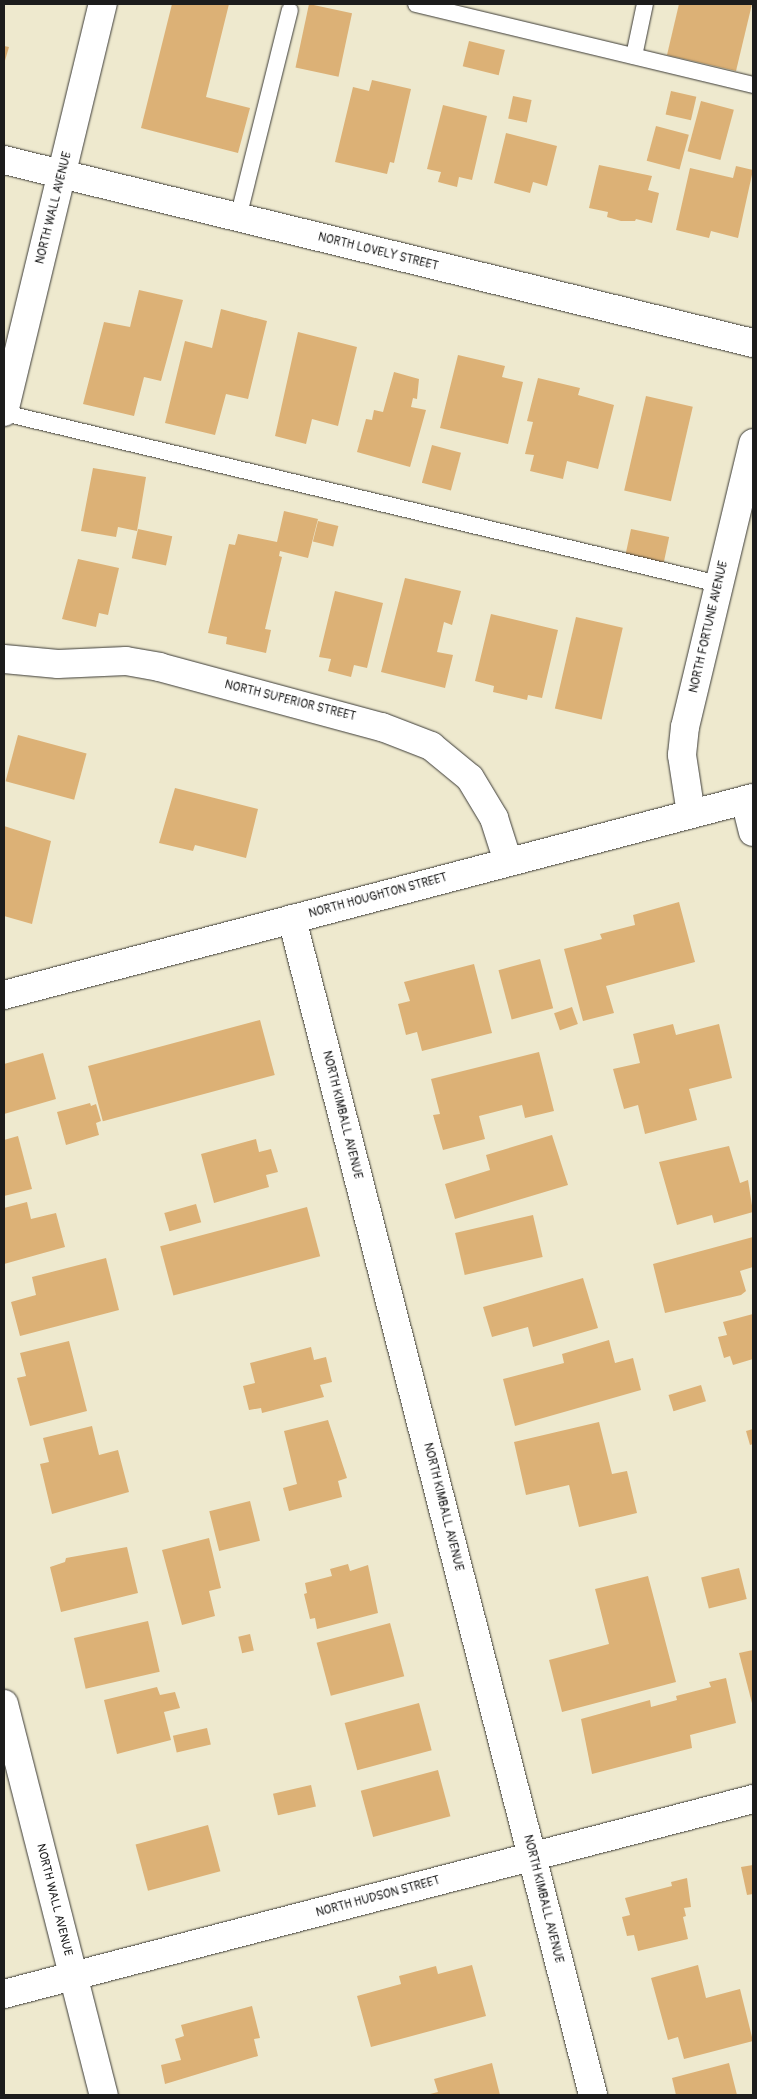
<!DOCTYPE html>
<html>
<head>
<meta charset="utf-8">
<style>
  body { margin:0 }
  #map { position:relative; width:757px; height:2099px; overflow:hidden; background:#eee9ce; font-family:Pangolin,sans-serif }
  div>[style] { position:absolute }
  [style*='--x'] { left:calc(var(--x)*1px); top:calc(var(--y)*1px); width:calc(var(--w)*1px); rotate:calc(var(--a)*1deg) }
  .building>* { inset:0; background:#dcb176; transform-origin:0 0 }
  .roads { filter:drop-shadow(0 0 1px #3c3b37) drop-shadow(0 0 1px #3c3b37) }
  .service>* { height:16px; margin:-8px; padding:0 8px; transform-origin:8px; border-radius:8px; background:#fff }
  .minor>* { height:28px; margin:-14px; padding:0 14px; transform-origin:14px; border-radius:14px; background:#fff }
  .tertiary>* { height:28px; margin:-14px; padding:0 14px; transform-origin:14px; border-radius:14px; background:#fff }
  span { translate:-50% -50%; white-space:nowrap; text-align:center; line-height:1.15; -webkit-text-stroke:5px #fff; paint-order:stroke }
  .street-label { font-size:12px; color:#1c1c1c }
  .frame { position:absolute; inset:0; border:5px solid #1c1c1c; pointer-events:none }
</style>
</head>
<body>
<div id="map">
  <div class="building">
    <i style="clip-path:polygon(172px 4px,229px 4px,206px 97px,250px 108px,238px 153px,141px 128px)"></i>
    <i style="left:309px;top:4px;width:44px;height:65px;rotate:12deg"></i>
    <i style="clip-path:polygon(679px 4px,752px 4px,736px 71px,667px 55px)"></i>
    <i style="left:469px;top:41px;width:37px;height:26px;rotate:14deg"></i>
    <i style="clip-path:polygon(4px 46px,9px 47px,4px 64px)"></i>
    <i style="clip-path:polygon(372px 80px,411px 89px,394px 163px,390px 162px,387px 174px,335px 162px,353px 87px,369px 91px)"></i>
    <i style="left:671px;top:91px;width:26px;height:24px;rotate:13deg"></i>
    <i style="left:513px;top:96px;width:19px;height:23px;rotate:12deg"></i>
    <i style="left:701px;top:101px;width:34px;height:52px;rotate:15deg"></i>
    <i style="clip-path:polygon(443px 105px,487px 116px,472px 180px,459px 177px,457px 187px,438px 182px,441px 172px,427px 169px)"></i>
    <i style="left:656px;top:126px;width:34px;height:36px;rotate:15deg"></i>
    <i style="clip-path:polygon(506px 133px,557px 146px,547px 186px,533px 182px,530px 193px,494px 183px)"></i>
    <i style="clip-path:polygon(599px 165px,652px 176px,648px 190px,659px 193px,652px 223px,636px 219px,635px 221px,621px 221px,607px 217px,608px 212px,589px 208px)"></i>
    <i style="clip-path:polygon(736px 166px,753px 170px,738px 238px,711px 231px,709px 238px,676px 230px,690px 168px,733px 178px)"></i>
    <i style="clip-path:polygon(139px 290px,183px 300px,161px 381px,144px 377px,134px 416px,83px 404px,104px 322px,130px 327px)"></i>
    <i style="clip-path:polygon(221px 309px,267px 321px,248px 399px,226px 394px,215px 435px,165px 423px,185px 341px,212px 348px)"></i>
    <i style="clip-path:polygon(298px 332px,357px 347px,338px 426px,312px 419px,306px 444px,275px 436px)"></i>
    <i style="clip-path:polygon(458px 355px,505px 366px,502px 377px,523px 382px,508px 444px,440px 428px)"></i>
    <i style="clip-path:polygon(394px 372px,419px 379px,417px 399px,413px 398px,411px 407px,426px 410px,410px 467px,357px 452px,366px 419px,372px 420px,374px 410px,383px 412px)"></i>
    <i style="clip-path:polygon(538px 378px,580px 388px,578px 395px,614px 405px,598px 469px,567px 461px,563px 479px,530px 471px,534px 455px,525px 454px,533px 422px,527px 421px)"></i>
    <i style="left:646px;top:396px;width:48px;height:97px;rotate:13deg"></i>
    <i style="left:432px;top:445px;width:30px;height:39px;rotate:15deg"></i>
    <i style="clip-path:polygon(93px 468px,146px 477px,137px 531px,118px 527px,116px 537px,81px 531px)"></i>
    <i style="clip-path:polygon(284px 511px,318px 519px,308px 558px,280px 551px,279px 556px,282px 557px,265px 629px,271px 630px,266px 653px,226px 644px,227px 637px,208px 633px,229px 544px,235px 545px,238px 534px,277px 542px)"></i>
    <i style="left:318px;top:521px;width:21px;height:21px;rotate:14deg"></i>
    <i style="left:138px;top:529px;width:35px;height:30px;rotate:12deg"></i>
    <i style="left:631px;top:529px;width:39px;height:29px;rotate:12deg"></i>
    <i style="clip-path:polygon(78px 559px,119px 568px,108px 615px,99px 613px,96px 627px,62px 619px)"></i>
    <i style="clip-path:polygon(405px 578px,461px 591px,452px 625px,444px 622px,437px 652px,453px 655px,445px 688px,381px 672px)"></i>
    <i style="clip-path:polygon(335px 591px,383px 603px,367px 668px,354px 665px,351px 677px,328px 671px,331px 659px,319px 657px)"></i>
    <i style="clip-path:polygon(491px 614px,558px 630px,542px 698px,528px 695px,527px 700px,493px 692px,494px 686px,475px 681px)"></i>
    <i style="left:576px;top:617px;width:48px;height:94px;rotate:13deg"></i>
    <i style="left:18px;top:735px;width:71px;height:48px;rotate:15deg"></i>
    <i style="clip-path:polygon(175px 788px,258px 809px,246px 858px,195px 845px,193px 851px,159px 843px)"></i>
    <i style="clip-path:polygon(4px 826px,51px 841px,32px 924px,4px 916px)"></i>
    <i style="clip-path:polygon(679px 902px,695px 962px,606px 986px,614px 1013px,583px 1021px,564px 949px,602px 939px,600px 934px,635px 925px,633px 915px)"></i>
    <i style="left:540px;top:959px;width:51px;height:43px;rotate:75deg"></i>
    <i style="clip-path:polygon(474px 964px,492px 1033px,422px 1051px,417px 1032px,406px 1035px,398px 1004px,410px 1001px,404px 982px)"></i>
    <i style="left:572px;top:1007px;width:18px;height:19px;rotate:71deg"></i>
    <i style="left:260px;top:1020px;width:57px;height:178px;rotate:75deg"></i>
    <i style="clip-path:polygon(673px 1024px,676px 1035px,719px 1024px,732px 1078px,689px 1089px,697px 1120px,645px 1134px,638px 1105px,624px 1109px,613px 1069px,640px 1063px,633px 1034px)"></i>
    <i style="clip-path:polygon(539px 1052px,554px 1111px,525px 1118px,522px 1105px,479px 1116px,485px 1139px,443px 1150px,433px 1115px,440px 1114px,431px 1079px)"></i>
    <i style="clip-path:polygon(43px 1053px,56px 1099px,4px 1114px,4px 1064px)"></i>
    <i style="clip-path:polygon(90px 1103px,91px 1106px,96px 1104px,101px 1121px,96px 1123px,99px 1135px,66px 1145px,57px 1112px)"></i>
    <i style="clip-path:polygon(552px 1135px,568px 1185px,455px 1219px,445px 1184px,490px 1170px,486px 1155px)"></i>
    <i style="clip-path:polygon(18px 1136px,32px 1189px,4px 1196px,4px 1140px)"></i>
    <i style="clip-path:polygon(256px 1139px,259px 1152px,271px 1149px,278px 1172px,266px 1175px,269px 1187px,214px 1203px,201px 1154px)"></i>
    <i style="clip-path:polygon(729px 1146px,740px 1183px,748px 1180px,753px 1212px,714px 1223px,712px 1215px,677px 1225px,659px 1162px)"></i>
    <i style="clip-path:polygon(27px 1202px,31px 1219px,56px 1213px,65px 1247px,4px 1264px,4px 1208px)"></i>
    <i style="left:196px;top:1204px;width:19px;height:33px;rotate:74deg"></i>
    <i style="left:307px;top:1207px;width:51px;height:152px;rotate:75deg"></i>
    <i style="left:533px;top:1215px;width:43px;height:80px;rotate:77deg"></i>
    <i style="clip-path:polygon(753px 1237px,753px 1267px,740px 1271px,746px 1291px,741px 1295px,665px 1313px,653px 1264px)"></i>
    <i style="clip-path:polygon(106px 1258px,119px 1310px,20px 1336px,11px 1302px,36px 1295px,32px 1277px)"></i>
    <i style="clip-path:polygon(583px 1278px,598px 1328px,533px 1347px,528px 1327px,492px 1337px,483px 1307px)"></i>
    <i style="clip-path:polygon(753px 1314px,753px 1359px,733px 1365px,730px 1356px,724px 1358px,718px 1337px,727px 1335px,723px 1322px)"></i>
    <i style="clip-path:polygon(609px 1340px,615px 1363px,633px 1358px,641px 1390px,515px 1426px,503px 1379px,564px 1363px,562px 1354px)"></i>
    <i style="clip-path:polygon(69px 1341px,87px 1411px,30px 1426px,17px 1378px,26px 1376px,20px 1353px)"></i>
    <i style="clip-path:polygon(311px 1347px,314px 1360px,326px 1357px,332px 1382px,320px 1385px,324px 1397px,262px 1413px,261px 1408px,249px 1410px,243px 1386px,255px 1383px,250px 1363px)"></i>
    <i style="left:701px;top:1385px;width:17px;height:34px;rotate:73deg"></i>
    <i style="clip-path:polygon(328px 1420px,347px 1478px,338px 1481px,342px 1497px,289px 1511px,283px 1488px,297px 1484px,284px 1431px)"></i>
    <i style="clip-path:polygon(599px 1422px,612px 1474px,627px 1471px,637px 1513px,579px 1527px,569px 1485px,526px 1495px,514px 1442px)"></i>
    <i style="clip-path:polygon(92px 1426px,99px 1455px,118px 1450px,129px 1492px,52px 1514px,40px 1464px,49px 1462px,43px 1438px)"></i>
    <i style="clip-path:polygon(753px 1429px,753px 1444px,750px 1445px,746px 1431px)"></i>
    <i style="left:250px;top:1501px;width:41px;height:42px;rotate:76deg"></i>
    <i style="clip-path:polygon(209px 1538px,221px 1588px,209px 1591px,215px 1616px,182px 1625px,162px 1550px)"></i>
    <i style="clip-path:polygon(127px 1547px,138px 1593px,61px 1612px,50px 1567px,65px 1562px,66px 1558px)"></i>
    <i style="clip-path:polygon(348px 1564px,350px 1571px,368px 1565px,378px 1613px,317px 1629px,315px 1618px,310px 1619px,304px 1594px,307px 1593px,305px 1583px,332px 1576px,330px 1569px)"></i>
    <i style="left:739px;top:1568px;width:32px;height:39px;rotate:76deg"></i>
    <i style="clip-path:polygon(648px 1576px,676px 1682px,562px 1712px,549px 1660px,609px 1644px,595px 1589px)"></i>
    <i style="left:148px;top:1621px;width:52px;height:76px;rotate:77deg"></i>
    <i style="left:390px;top:1623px;width:55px;height:76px;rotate:75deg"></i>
    <i style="left:250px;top:1634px;width:17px;height:12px;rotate:77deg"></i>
    <i style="clip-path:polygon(753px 1650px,753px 1707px,739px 1653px)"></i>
    <i style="clip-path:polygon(726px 1678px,736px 1723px,690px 1735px,692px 1748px,592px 1774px,581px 1719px,650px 1700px,651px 1707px,677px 1700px,676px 1696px,711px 1687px,709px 1682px)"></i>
    <i style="clip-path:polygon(157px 1687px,160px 1695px,175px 1692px,180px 1708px,164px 1712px,171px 1740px,117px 1754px,104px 1700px)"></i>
    <i style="left:419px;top:1703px;width:49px;height:77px;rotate:75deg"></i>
    <i style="left:207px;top:1728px;width:17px;height:35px;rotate:77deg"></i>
    <i style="left:438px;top:1770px;width:48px;height:80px;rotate:75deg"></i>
    <i style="left:311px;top:1785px;width:22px;height:39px;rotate:77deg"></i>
    <i style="left:208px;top:1825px;width:48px;height:75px;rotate:75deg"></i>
    <i style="clip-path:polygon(753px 1865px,753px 1894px,747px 1895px,741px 1867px)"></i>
    <i style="clip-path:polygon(687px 1878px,691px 1907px,684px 1908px,686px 1916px,683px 1917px,688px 1939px,638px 1951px,634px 1935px,627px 1936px,622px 1917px,630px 1915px,625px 1898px,672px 1886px,671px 1882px)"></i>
    <i style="clip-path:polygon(472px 1965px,486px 2016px,371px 2047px,357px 1996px,401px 1984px,399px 1976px,436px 1966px,438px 1974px)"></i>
    <i style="clip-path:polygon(698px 1965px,706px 1998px,740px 1989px,753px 2041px,684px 2059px,678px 2037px,668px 2040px,651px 1978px)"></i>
    <i style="clip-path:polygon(252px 2006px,260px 2038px,254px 2039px,258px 2056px,165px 2084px,161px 2065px,181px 2060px,175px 2039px,184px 2036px,181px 2025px)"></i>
    <i style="clip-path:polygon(492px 2063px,500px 2095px,426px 2095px,438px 2092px,434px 2079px)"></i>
    <i style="clip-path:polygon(729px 2063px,737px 2095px,676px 2095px,672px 2078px)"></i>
  </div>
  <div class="roads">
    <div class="service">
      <i style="--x:416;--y:4;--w:347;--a:13.5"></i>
      <i style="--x:634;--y:56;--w:53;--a:-78.1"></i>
      <i style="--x:238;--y:218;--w:214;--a:-76"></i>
      <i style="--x:4;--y:413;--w:735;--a:13.45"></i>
    </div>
    <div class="minor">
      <i style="--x:4;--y:160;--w:771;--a:13.73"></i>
      <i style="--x:4;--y:659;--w:54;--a:5.3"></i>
      <i style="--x:58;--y:664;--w:68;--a:-2.5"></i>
      <i style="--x:126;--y:661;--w:34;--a:10"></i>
      <i style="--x:159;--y:667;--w:231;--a:15.1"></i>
      <i style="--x:382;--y:727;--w:53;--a:21.2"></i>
      <i style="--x:431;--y:746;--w:50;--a:39.4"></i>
      <i style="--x:470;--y:778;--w:47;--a:59"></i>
      <i style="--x:494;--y:818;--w:46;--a:72.3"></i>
      <i style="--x:745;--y:800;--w:33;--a:76"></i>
      <i style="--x:691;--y:814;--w:60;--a:-98.7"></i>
      <i style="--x:682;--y:755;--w:28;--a:-84"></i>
      <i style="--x:685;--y:727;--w:292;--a:-76.5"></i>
      <i style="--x:292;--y:919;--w:1214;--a:75.64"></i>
      <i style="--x:4;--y:995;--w:774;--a:-14.74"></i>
      <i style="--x:4;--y:1994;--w:774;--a:-14.59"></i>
    </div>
    <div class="tertiary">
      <i style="--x:4;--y:412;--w:420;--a:-76.4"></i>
      <i style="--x:4;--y:1704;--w:404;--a:75.7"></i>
    </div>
  </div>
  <div class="street-label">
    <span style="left:54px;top:208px;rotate:-76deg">NORTH WALL AVENUE</span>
    <span style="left:378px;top:252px;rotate:14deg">NORTH LOVELY STREET</span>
    <span style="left:709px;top:627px;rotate:-77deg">NORTH FORTUNE AVENUE</span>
    <span style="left:290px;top:701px;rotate:14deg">NORTH SUPERIOR STREET</span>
    <span style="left:378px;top:896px;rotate:-15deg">NORTH HOUGHTON STREET</span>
    <span style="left:342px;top:1115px;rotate:76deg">NORTH KIMBALL AVENUE</span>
    <span style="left:443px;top:1507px;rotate:76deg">NORTH KIMBALL AVENUE</span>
    <span style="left:378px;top:1897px;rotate:-15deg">NORTH HUDSON STREET</span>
    <span style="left:543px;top:1899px;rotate:76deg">NORTH KIMBALL AVENUE</span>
    <span style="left:54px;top:1900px;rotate:76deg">NORTH WALL AVENUE</span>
  </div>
  <div class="frame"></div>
</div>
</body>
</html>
